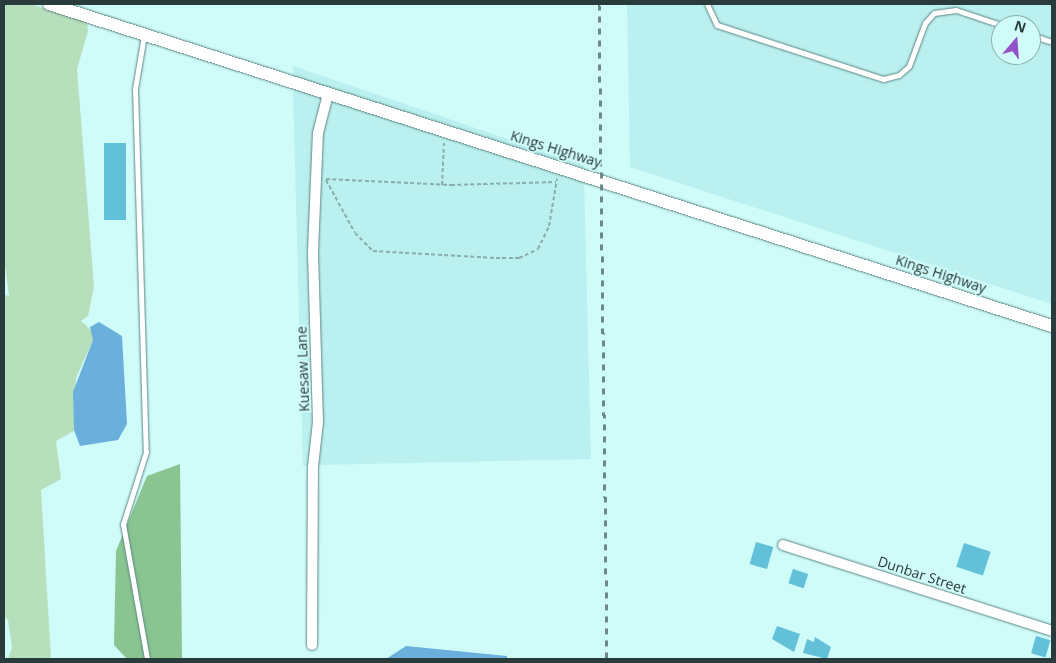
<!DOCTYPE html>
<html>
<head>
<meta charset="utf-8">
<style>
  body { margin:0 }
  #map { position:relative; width:1056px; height:663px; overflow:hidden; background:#cffbf9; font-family:"Open Sans",sans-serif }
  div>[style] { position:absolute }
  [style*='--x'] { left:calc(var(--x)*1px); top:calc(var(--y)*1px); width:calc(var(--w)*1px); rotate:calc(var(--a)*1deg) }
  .built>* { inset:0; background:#baf0ef }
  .green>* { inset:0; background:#b7dfbb }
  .forest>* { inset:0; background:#89c491 }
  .water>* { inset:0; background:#6bafdc }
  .building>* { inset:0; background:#62c1d8; transform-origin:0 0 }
  .path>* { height:2px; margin-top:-1px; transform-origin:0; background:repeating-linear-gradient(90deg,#8aacaa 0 4px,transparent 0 6.5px) }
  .roads { filter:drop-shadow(0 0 1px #5c8583) drop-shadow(0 0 1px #5c8583) }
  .service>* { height:5px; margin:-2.5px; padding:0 2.5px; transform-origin:2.5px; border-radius:2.5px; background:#fff }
  .minor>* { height:10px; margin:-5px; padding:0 5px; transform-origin:5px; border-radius:5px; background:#fff }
  .tertiary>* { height:12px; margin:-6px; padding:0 6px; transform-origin:6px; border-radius:6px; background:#fff }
  .rail>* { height:3px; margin-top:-1.5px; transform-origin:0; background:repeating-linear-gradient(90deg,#6c8887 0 6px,transparent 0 12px) }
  span { translate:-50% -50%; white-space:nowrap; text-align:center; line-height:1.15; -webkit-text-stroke:4px #cffbf9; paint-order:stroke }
  .street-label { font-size:14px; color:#293b3a }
  .frame { position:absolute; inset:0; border:5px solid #293b3a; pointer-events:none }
  .north { position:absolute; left:991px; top:15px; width:50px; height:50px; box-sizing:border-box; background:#cffbf9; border:1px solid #8daead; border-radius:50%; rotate:18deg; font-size:14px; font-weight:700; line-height:20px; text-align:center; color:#293b3a }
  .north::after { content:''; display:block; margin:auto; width:18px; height:22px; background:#9452c7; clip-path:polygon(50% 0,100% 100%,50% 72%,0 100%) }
</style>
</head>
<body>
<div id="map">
  <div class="built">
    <i style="clip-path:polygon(evenodd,627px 4px,1052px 4px,1052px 304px,630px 167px,627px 4px,1001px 25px,1031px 25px,1031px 55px,1001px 55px,1001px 25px)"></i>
    <i style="clip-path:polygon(293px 66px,584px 165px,584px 168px,293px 77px)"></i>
    <i style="clip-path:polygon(293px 88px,322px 98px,313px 133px,308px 252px,313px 422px,308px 466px,303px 466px)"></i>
    <i style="clip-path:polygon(332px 101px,584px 180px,591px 459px,318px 465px,323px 422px,318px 251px,323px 133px)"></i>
  </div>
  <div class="green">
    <i style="clip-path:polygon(4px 4px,31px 4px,87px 22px,88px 31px,77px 69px,94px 287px,88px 316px,81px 321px,92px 331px,93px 340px,76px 378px,74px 431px,56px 441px,61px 479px,41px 490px,51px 659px,8px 659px,12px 648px,8px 620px,4px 616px,4px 295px,9px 296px,4px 257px)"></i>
  </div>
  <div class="forest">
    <i style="clip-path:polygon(180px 464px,182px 659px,127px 659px,114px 645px,116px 551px,147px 476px)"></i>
  </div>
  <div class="water">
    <i style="clip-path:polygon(99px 322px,122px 336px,127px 424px,118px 440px,80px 446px,74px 430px,73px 392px,93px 340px,90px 327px)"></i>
    <i style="clip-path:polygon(406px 646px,507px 656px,507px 659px,386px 659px)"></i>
  </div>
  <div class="building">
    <i style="left:104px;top:143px;width:22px;height:77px"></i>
    <i style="left:756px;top:542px;width:18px;height:23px;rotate:16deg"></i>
    <i style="left:964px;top:543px;width:28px;height:25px;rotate:18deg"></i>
    <i style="left:793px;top:569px;width:16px;height:15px;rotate:18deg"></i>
    <i style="clip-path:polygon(777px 626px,800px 634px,794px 652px,772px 639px)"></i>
    <i style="left:1036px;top:636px;width:15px;height:18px;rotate:16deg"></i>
    <i style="clip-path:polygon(815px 637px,831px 647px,827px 659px,803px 653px,807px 639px,814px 642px)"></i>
  </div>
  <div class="path">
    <i style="--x:326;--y:179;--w:125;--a:2.7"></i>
    <i style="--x:451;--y:185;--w:105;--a:-1.6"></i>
    <i style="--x:326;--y:180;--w:60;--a:61.3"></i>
    <i style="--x:355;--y:233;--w:25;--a:45"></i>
    <i style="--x:373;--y:251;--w:123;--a:3.3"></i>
    <i style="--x:496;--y:258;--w:23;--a:0"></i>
    <i style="--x:519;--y:258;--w:21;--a:-25"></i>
    <i style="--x:538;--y:249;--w:25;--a:-64"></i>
    <i style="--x:549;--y:226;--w:48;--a:-80.3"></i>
    <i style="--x:442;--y:185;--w:42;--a:-87.3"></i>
  </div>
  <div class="roads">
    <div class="service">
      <i style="--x:707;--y:4;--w:23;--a:65"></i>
      <i style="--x:717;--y:25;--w:175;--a:18"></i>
      <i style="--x:883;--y:79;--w:16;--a:-14"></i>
      <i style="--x:899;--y:75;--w:13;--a:-42"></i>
      <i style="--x:909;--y:66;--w:46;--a:-69.6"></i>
      <i style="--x:925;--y:23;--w:13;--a:-48"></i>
      <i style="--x:934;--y:13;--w:22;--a:-8"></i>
      <i style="--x:956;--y:10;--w:47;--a:18.4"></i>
      <i style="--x:144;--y:35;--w:55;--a:99.5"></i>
      <i style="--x:135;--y:89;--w:363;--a:88.3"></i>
      <i style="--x:146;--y:452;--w:76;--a:107.7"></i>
      <i style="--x:123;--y:524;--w:137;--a:79.9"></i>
      <i style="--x:1031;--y:35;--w:22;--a:18"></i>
    </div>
    <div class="minor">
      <i style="--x:783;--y:545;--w:282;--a:17.7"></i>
      <i style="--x:312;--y:645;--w:178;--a:-89.7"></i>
      <i style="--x:313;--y:467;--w:45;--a:-83.7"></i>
      <i style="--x:318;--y:422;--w:171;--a:-91.7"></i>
      <i style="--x:313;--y:251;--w:118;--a:-87.6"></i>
      <i style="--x:318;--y:133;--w:40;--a:-75.6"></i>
    </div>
    <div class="tertiary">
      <i style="--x:49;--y:4;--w:1053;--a:17.8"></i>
    </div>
  </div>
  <div class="rail">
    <i style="--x:599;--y:4;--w:655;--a:89.3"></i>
  </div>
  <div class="street-label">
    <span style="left:556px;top:149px;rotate:17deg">Kings Highway</span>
    <span style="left:941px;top:274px;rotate:18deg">Kings Highway</span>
    <span style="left:303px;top:369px;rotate:-92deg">Kuesaw Lane</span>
    <span style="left:922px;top:575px;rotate:18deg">Dunbar Street</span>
  </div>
  <div class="frame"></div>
  <div class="north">N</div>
</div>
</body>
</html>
